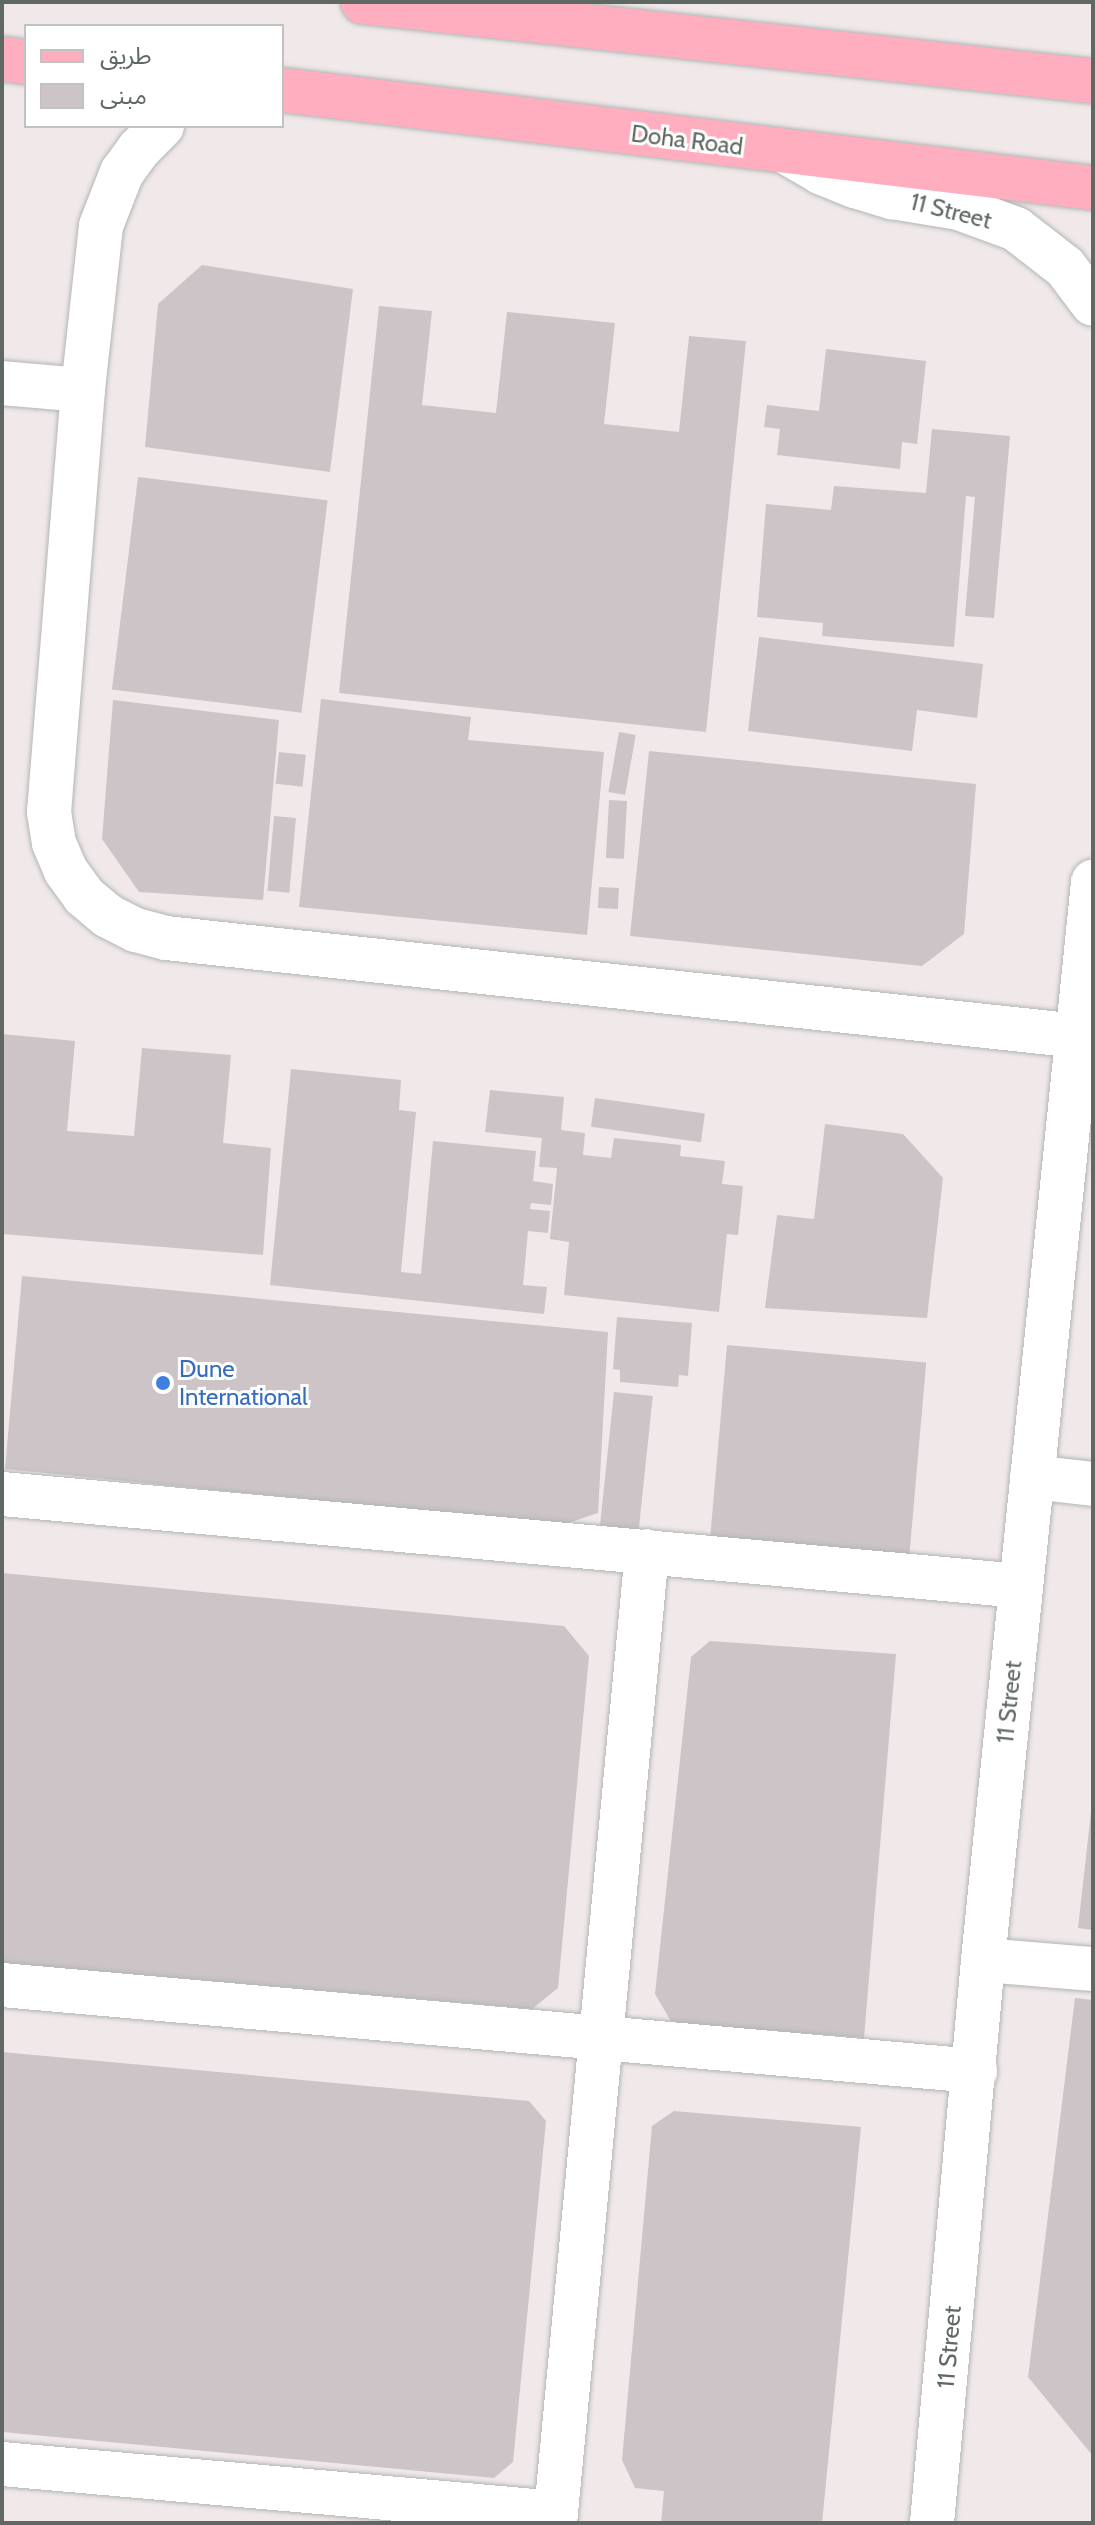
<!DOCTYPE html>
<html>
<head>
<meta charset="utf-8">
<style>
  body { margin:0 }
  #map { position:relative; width:1095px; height:2525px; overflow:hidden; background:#f1e8ea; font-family:Cabin,"Noto Sans Arabic",sans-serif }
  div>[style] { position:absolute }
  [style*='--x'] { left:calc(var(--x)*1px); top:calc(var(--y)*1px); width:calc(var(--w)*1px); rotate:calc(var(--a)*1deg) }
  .building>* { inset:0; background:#ccc4c6; transform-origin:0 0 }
  .roads { filter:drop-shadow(0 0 2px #b0b7b4) drop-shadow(0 0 2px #b0b7b4) }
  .minor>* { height:44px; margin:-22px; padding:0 22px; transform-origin:22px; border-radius:22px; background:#fff }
  .major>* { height:44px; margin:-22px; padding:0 22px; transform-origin:22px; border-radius:22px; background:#ffaec0 }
  .dots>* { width:22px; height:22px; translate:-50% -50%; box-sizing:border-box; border:4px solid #fff; border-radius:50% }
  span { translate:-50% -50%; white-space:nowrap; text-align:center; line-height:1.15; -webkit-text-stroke:6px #fff; paint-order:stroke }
  .street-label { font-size:24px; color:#5f6863 }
  .shop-label { font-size:24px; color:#366cbe }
  .left { translate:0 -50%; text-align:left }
  .frame { position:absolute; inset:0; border:4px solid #5f6863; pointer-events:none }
  .legend { position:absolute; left:24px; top:24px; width:260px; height:104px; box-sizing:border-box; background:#fff; border:2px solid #bfc3c1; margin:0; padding:10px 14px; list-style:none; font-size:24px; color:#5f6863 }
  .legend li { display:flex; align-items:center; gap:16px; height:40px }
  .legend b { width:40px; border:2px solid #bfc3c1 }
</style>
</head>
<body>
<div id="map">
  <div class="building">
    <i style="clip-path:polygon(202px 265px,353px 289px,330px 472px,145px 447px,158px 304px)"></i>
    <i style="clip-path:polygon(379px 306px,432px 311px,422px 405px,496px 413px,507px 312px,615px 323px,604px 424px,679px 432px,689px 336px,746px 341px,706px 732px,339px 693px)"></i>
    <i style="clip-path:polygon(826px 349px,926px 361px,917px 444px,902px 442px,900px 469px,777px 455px,780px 429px,764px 427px,767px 405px,819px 411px)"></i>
    <i style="clip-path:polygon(932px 429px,1010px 436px,994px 618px,965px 616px,975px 497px,966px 496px,954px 647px,822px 636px,823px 623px,757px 617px,766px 504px,831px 510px,834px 486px,926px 493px)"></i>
    <i style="left:138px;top:477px;width:191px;height:214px;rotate:7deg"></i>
    <i style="clip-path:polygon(759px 637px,983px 664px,977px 718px,917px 710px,912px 751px,748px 731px)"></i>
    <i style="clip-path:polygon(321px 699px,471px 717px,468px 740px,604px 752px,587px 935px,299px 907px)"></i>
    <i style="clip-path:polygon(113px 700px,279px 720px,263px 900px,139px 892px,102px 839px)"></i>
    <i style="left:619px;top:732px;width:17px;height:61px;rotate:10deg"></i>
    <i style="clip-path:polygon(649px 751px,976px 784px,964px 934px,922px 966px,630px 936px)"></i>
    <i style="left:279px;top:752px;width:27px;height:32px;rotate:6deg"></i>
    <i style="left:609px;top:800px;width:18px;height:58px;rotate:3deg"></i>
    <i style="left:274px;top:816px;width:22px;height:75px;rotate:5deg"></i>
    <i style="left:599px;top:887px;width:20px;height:21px;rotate:3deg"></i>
    <i style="clip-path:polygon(2px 1034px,75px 1041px,67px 1131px,134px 1136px,142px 1048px,231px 1055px,223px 1143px,271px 1148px,263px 1255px,2px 1234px)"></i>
    <i style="clip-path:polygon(291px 1069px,401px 1080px,399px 1110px,416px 1112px,401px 1272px,421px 1274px,433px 1141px,536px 1151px,533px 1181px,553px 1184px,551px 1205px,531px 1203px,530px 1209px,550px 1211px,548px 1233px,528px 1231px,523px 1285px,547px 1287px,544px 1314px,270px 1285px)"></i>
    <i style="clip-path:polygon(490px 1090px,564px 1097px,561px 1130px,585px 1133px,583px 1155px,611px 1158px,614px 1138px,681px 1145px,680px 1156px,725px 1161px,722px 1184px,743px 1186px,738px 1235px,727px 1234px,719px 1312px,564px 1295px,569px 1242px,550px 1239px,557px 1168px,539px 1167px,542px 1138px,485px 1132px)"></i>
    <i style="left:595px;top:1098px;width:111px;height:29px;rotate:8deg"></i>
    <i style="clip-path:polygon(825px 1124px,903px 1134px,943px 1178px,927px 1318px,765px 1308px,777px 1215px,814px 1219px)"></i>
    <i style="clip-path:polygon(22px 1276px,608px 1332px,598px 1513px,562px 1525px,5px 1469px)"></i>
    <i style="clip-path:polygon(617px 1317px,692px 1323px,688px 1376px,679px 1375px,678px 1387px,620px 1382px,620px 1370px,613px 1369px)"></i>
    <i style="left:727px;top:1345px;width:200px;height:198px;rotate:5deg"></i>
    <i style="left:614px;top:1392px;width:39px;height:136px;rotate:6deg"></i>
    <i style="clip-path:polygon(2px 1573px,564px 1626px,589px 1656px,558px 1988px,532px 2009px,2px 1963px)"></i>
    <i style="clip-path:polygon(710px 1641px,896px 1654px,864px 2038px,672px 2023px,655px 1994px,691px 1657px)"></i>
    <i style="clip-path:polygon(1091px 1812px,1093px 1812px,1093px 1930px,1078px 1928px)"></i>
    <i style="clip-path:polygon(1075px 1998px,1093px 2000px,1093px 2456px,1028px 2377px)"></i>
    <i style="clip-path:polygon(2px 2052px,529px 2101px,546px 2121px,513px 2462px,494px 2478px,2px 2432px)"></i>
    <i style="clip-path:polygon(674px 2111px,861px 2127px,822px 2523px,661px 2523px,664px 2491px,635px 2488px,622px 2460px,652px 2126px)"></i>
  </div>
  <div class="roads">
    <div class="minor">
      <i style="--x:162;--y:126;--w:33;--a:135"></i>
      <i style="--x:139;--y:149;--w:29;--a:126"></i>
      <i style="--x:122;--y:172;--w:58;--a:111.3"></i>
      <i style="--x:101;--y:226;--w:165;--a:96.3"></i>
      <i style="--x:83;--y:390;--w:423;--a:94.6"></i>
      <i style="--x:49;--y:812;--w:31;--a:81"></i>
      <i style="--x:54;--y:843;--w:30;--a:67"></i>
      <i style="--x:66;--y:871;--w:31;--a:54"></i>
      <i style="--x:84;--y:896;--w:31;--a:40"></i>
      <i style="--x:108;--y:916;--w:31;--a:27"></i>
      <i style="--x:136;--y:930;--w:31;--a:15"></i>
      <i style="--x:166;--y:938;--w:917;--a:6.13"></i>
      <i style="--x:786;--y:152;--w:39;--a:30"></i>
      <i style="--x:820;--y:172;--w:38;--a:22"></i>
      <i style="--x:855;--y:186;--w:39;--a:17"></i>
      <i style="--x:892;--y:197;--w:68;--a:9.3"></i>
      <i style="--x:959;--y:208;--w:61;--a:20.2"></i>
      <i style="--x:1016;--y:229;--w:62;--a:37.8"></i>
      <i style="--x:1065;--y:267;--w:46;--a:52.9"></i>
      <i style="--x:2;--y:383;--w:81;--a:4.9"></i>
      <i style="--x:1032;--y:1477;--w:61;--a:6.5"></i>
      <i style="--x:2;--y:1494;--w:1023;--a:5.16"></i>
      <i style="--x:983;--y:1960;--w:110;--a:4.7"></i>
      <i style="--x:2;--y:1985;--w:977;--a:5.05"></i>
      <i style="--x:2;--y:2464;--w:556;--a:5.05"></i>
      <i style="--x:555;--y:2523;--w:976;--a:-84.59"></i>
      <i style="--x:932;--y:2523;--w:565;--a:-84.82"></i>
      <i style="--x:983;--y:1960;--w:1084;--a:-84.17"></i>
    </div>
    <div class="major">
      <i style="--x:363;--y:2;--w:734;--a:6.18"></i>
      <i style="--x:2;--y:59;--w:24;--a:7"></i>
      <i style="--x:282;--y:90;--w:817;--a:6.89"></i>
    </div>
  </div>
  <div class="dots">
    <i style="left:163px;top:1383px;background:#3f7fe0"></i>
  </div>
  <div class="street-label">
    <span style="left:687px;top:140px;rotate:7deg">Doha Road</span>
    <span style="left:951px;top:211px;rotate:14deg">11 Street</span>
    <span style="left:1009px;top:1702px;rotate:-84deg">11 Street</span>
    <span style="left:949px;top:2347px;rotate:-85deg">11 Street</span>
  </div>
  <div class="shop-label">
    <span class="left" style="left:179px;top:1383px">Dune<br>International</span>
  </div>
  <div class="frame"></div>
  <ul class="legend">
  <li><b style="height:10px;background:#ffaec0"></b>طريق</li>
  <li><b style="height:22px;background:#ccc4c6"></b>مبنى</li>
  </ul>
</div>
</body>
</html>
